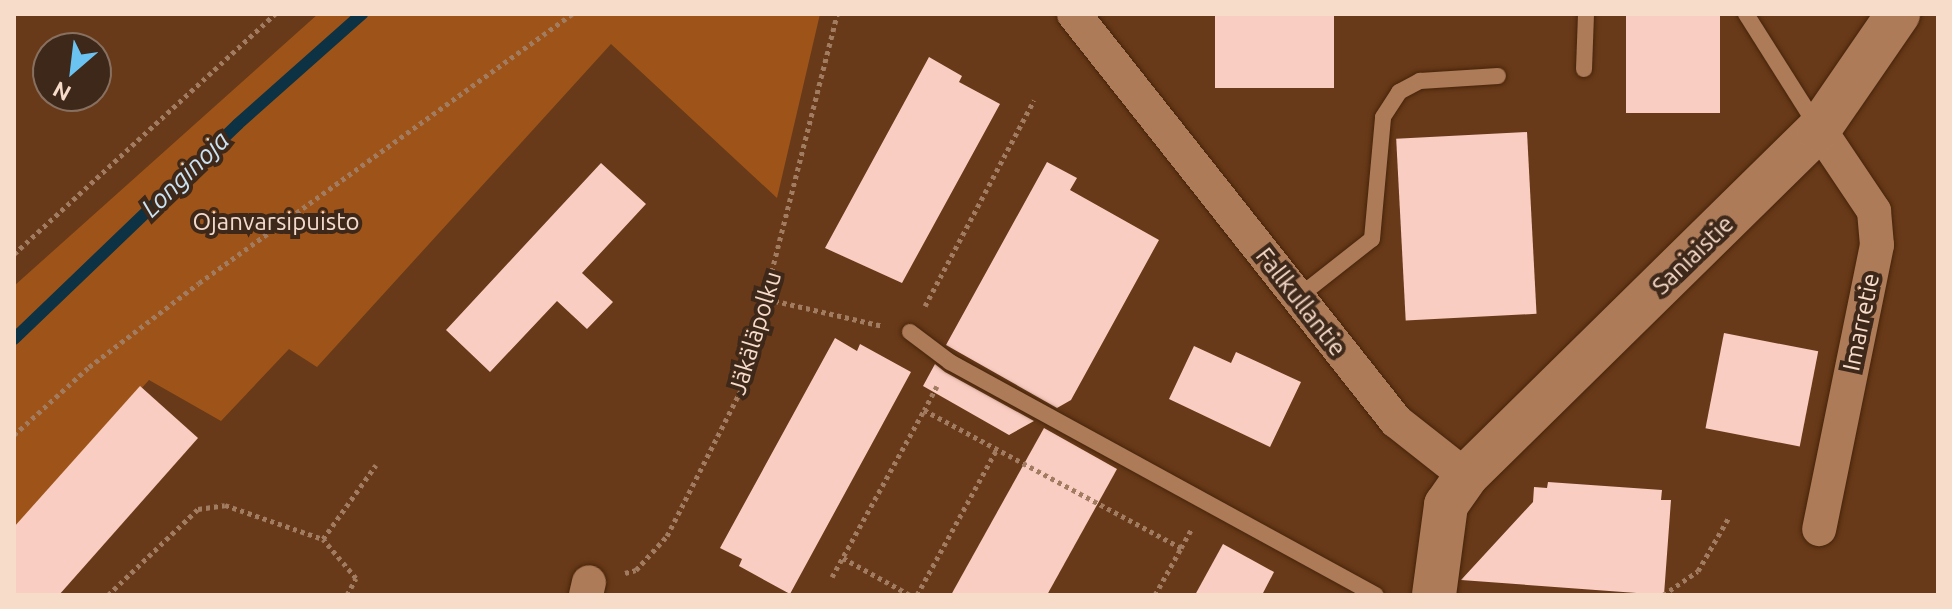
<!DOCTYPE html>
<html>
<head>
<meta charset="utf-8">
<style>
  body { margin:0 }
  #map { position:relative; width:1952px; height:609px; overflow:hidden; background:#683a19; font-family:Ubuntu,sans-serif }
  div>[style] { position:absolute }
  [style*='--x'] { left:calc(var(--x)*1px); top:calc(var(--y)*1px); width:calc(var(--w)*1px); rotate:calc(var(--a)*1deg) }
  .green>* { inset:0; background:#9e5418 }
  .stream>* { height:12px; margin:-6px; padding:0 6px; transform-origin:6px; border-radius:6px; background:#0d3244 }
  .building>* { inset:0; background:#f9cdc2; transform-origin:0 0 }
  .path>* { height:5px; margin-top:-2.5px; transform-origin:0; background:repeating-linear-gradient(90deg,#a27c61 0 4px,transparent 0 8px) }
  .roads { filter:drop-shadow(0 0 2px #46240a) drop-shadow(0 0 2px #46240a) }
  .lane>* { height:16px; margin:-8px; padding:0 8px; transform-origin:8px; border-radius:8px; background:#ae7b59 }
  .street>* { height:34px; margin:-17px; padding:0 17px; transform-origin:17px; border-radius:17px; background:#ae7b59 }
  .secondary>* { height:44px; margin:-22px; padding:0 22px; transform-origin:22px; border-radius:22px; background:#ae7b59 }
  span { translate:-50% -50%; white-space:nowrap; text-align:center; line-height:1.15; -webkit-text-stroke:8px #3d281a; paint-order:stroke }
  .park-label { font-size:24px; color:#f2dbcc }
  .street-label { font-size:24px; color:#f8dcca }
  .water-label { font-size:26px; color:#cae2f1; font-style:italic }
  .frame { position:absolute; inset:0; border:16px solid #f8dcca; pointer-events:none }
  .north { position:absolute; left:32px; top:32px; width:80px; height:80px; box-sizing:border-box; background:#3d281a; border:2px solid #887060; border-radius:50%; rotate:208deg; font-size:22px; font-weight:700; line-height:32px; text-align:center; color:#f8dcca }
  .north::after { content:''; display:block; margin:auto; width:28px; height:36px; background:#6bc3f2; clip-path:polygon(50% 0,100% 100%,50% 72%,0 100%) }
</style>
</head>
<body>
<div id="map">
  <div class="green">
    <i style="clip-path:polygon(318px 14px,820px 14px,777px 198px,611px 44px,317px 367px,289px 349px,221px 421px,149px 380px,14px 529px,14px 286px)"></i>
  </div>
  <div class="stream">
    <i style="--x:14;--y:339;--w:310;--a:-43.8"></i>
    <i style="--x:238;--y:124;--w:166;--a:-41.6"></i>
  </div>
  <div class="building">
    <i style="left:1215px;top:14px;width:119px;height:74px"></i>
    <i style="left:1626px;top:14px;width:94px;height:99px"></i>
    <i style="clip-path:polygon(929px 57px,962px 76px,959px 82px,1000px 104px,902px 283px,825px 248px)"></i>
    <i style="left:1527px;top:132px;width:182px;height:131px;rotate:87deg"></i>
    <i style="clip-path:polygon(1047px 162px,1077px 178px,1070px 190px,1159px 240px,1071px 400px,1057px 408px,946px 345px)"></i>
    <i style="clip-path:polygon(601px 163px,646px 204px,582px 273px,613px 302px,587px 329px,557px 301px,490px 372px,446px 330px)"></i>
    <i style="left:1724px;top:333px;width:96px;height:97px;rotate:11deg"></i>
    <i style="clip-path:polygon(835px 338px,857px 351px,860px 344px,911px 372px,790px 594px,739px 566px,742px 559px,720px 548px)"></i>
    <i style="clip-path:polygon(1194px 346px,1231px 363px,1236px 352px,1301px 382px,1270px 447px,1169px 399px)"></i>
    <i style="clip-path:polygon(935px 364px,945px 372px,1034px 421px,1009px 435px,923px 386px)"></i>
    <i style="clip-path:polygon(140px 386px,198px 438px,59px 595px,14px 595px,14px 527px)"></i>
    <i style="clip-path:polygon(1044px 428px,1117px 469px,1047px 595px,951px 595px)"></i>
    <i style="clip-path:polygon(1548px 482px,1662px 490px,1661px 500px,1671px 500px,1664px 595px,1461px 580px,1533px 502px,1534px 487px,1547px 488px)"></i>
    <i style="clip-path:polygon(1223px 544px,1274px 572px,1262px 595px,1195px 595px)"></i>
  </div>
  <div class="path">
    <i style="--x:14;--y:254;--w:355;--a:-42.6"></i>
    <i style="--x:767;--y:299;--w:119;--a:13.1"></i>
    <i style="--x:925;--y:306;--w:233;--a:-62.1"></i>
    <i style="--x:937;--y:386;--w:27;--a:118"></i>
    <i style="--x:924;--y:410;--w:292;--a:28.2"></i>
    <i style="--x:1181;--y:548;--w:23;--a:-61"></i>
    <i style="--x:14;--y:435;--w:101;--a:-42.2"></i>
    <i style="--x:89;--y:367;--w:138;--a:-37.4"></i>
    <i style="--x:199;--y:283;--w:460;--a:-35.8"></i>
    <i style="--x:843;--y:558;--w:77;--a:28.9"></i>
    <i style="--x:625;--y:573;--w:11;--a:-15"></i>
    <i style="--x:636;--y:570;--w:46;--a:-47.6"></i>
    <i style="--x:667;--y:536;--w:166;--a:-63.1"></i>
    <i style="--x:742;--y:388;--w:386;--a:-75.7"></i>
    <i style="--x:832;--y:577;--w:191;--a:-61.1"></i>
    <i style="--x:108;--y:595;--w:124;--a:-43.7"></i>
    <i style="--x:198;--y:509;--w:27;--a:-8"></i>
    <i style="--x:225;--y:505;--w:104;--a:19.1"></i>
    <i style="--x:347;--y:595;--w:19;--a:-62"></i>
    <i style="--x:356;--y:578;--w:51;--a:-130.2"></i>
    <i style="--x:323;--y:539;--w:91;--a:-54.4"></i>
    <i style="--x:917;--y:595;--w:166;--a:-61.3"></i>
    <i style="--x:1155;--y:595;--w:54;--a:-61"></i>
    <i style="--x:1663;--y:595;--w:42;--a:-34.4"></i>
    <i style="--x:1698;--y:571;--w:62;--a:-60.1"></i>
  </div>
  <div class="roads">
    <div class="lane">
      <i style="--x:1746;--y:14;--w:135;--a:57.7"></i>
      <i style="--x:1584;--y:69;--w:55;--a:-87.9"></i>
      <i style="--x:1297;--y:298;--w:95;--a:-38.2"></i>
      <i style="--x:1372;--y:239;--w:122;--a:-84.8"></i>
      <i style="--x:1383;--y:117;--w:30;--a:-57"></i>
      <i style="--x:1399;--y:92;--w:24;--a:-28"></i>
      <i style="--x:1420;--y:81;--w:78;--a:-3.7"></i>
      <i style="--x:910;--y:332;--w:50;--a:36.9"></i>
      <i style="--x:950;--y:362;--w:485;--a:28.7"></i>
    </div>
    <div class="street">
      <i style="--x:1074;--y:14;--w:519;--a:51.65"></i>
      <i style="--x:1396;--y:421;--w:89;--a:38.2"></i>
      <i style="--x:1819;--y:129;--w:99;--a:56.1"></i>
      <i style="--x:1874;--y:211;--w:34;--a:85"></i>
      <i style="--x:1877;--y:245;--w:290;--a:101.5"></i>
      <i style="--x:586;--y:595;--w:13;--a:-77"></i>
    </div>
    <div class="secondary">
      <i style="--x:1434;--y:595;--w:91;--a:-82.4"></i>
      <i style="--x:1446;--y:505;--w:35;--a:-55"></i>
      <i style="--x:1466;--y:476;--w:495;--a:-44.5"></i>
      <i style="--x:1819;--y:129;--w:140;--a:-55.5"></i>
    </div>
  </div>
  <div class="park-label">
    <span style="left:276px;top:222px">Ojanvarsipuisto</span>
  </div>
  <div class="street-label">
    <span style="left:1693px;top:255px;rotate:-44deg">Saniaistie</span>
    <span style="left:1301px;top:302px;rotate:52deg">Fallkullantie</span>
    <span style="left:1861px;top:322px;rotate:-78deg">Imarretie</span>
    <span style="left:755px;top:333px;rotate:-73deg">Jäkäläpolku</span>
  </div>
  <div class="water-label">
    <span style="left:185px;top:174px;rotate:-44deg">Longinoja</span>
  </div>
  <div class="frame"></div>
  <div class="north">N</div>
</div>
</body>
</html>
